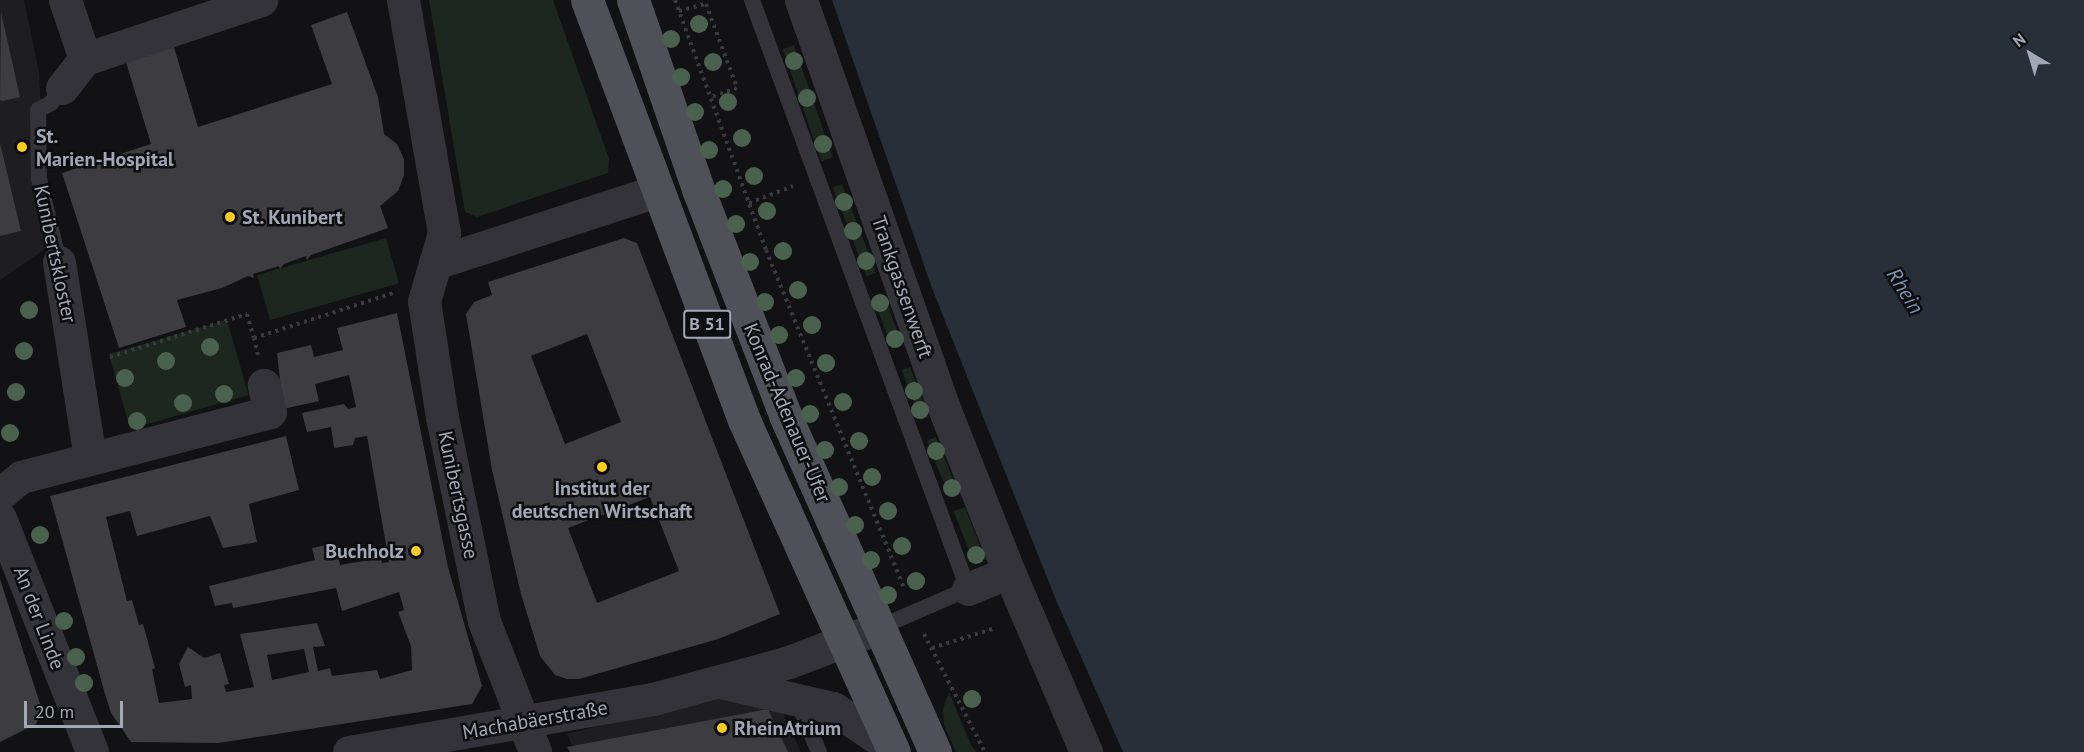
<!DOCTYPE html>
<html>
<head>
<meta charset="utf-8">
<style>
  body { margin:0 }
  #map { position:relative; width:2084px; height:752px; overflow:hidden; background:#121214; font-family:"PT Sans",sans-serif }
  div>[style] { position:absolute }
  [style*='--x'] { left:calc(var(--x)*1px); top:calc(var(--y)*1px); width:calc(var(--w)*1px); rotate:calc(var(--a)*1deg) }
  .built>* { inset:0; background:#1e1e21 }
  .green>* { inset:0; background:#1e2620; transform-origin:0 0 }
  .water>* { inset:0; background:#282f38 }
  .building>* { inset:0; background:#3c3c41 }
  .path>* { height:4px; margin-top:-2px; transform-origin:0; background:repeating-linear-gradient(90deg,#393a40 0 3px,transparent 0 7.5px) }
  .lane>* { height:16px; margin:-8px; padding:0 8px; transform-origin:8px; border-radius:8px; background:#333339 }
  .street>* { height:33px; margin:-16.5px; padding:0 16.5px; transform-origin:16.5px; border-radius:16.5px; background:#333339 }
  .primary>* { height:33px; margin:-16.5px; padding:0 16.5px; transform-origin:16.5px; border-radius:16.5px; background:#4f5058 }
  .trees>* { width:18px; height:18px; margin:-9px; border-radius:50%; background:#4b614f }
  .dots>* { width:16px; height:16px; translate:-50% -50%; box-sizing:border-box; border:3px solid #0d0d0f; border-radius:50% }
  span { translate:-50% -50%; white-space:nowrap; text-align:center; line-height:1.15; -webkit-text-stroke:5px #0d0d0f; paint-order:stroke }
  .shield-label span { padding:2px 4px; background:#0d0d0f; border:2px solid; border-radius:4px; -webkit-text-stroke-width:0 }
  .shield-label { font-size:18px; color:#a3a6b5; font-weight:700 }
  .poi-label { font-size:20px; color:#a3a6b5; font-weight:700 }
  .left { translate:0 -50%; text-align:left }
  .right { translate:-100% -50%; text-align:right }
  .street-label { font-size:20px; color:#a3a6b5 }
  .water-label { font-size:21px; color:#7890b2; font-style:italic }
  .north { position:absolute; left:2000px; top:24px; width:60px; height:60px; -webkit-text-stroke:4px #0d0d0f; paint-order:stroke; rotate:322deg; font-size:16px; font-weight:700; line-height:24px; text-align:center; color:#a3a6b5 }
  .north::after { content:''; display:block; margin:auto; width:21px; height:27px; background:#a3a6b5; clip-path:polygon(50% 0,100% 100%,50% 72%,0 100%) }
  .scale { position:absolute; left:24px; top:701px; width:99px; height:27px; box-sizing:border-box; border:3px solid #a3a6b5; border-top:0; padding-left:8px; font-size:18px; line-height:21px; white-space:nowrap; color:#a3a6b5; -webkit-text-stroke:4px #0d0d0f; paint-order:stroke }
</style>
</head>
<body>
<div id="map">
  <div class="built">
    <i style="clip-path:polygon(0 0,24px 0,39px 72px,45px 181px,57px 241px,0 280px)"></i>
    <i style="clip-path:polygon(769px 682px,801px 752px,575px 752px,567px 734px)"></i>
  </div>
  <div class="green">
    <i style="clip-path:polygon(429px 0,553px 0,609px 159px,608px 173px,477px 217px,465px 212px)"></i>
    <i style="left:794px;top:45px;width:119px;height:12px;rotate:71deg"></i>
    <i style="left:842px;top:184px;width:95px;height:10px;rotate:69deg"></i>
    <i style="left:386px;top:238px;width:47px;height:134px;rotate:74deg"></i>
    <i style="left:884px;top:295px;width:53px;height:11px;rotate:70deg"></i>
    <i style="left:227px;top:320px;width:78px;height:123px;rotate:74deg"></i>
    <i style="left:910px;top:367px;width:53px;height:9px;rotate:69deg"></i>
    <i style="left:936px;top:437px;width:54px;height:10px;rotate:68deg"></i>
    <i style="left:965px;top:507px;width:56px;height:12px;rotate:69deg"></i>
    <i style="clip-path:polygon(949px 692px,971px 745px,976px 752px,956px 752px,944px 725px,943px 709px)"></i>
  </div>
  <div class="water">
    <i style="clip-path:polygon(832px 0,2084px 0,2084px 752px,1123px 752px,1056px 600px,932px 288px)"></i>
  </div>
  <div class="building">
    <i style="clip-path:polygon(1px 12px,20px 97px,3px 101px,0 100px)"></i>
    <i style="clip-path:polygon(347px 12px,378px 97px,384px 134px,397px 144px,404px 159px,404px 175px,398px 191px,380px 206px,388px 228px,311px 255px,307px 260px,306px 256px,284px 264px,280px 269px,279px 266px,253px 274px,254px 278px,248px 276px,222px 288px,177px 300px,186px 327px,119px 348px,62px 173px,151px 144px,125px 59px,173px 44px,198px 127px,332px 84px,311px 25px)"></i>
    <i style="clip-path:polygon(0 143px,21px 231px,0 236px)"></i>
    <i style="clip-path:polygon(evenodd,624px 238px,637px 243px,780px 614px,718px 639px,579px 679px,567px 679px,555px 675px,540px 656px,521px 594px,492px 470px,466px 314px,474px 302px,492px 295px,488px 282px,624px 238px,587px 334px,621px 422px,565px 444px,531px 356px,587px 334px,624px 238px,650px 497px,679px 571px,597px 603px,568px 528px,650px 497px)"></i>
    <i style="clip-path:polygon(evenodd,397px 313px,448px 567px,482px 686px,472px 704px,218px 743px,131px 742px,111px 713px,105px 694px,50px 496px,286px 436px,299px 490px,249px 504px,257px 542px,223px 548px,210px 516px,137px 536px,130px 511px,106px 517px,127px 601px,132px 600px,139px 625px,143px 624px,155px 668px,152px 669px,159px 703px,192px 699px,191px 685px,185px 687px,179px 664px,188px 647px,204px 658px,220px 653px,229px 684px,224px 685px,226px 692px,254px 687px,240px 634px,317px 623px,325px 646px,313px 647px,318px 671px,330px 668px,332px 676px,377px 670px,380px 679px,412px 670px,411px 646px,398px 612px,404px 610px,399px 592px,342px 611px,336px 588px,233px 608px,232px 603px,215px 606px,209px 586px,315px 560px,312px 548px,336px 543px,340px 565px,381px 558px,382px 563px,389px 562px,367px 436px,355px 438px,353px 445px,334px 448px,331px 427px,307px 432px,302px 413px,344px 404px,348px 409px,356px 407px,349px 375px,315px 384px,319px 401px,283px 409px,277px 353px,311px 345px,314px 357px,343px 350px,337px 328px,397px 313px,304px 649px,309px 672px,272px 680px,267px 655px,304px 649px)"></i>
    <i style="clip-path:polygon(0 579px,42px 710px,36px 724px,0 742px)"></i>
    <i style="clip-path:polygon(768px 709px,788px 752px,570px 752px,567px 747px)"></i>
  </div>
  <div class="path">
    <i style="--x:675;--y:0;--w:266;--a:70"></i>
    <i style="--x:766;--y:250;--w:366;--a:67.8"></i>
    <i style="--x:679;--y:11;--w:28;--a:-15"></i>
    <i style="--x:706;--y:4;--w:90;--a:69.7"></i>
    <i style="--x:737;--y:88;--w:28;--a:161"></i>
    <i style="--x:749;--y:203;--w:47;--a:-21.1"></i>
    <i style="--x:258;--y:355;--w:17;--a:-103"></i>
    <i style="--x:254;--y:338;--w:146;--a:-17.9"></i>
    <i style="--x:110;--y:357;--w:144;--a:-17.4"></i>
    <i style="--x:247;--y:314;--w:25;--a:74"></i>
    <i style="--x:924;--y:634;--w:133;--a:62.7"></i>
    <i style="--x:932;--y:648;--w:67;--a:-17.4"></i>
  </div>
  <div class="lane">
    <i style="--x:752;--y:0;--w:627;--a:69.86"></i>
    <i style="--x:968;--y:589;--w:96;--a:156.6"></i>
    <i style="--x:59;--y:262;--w:85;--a:-103.5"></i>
    <i style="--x:39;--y:179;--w:69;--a:-90.8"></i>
    <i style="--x:38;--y:110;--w:15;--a:-28"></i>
    <i style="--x:51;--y:103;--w:19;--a:-54"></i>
    <i style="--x:797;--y:700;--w:56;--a:67.1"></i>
  </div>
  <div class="street">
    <i style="--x:65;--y:0;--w:62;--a:71.3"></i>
    <i style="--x:403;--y:0;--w:237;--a:80"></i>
    <i style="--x:444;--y:233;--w:71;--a:106.4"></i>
    <i style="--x:424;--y:301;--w:117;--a:81.2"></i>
    <i style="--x:442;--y:417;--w:208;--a:78.4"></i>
    <i style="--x:484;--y:621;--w:141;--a:68.7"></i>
    <i style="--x:801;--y:0;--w:427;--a:70.7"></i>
    <i style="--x:942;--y:403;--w:182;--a:68.4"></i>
    <i style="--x:1009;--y:572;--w:196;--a:66.8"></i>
    <i style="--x:85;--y:59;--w:186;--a:-18.5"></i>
    <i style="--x:62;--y:88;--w:37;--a:-52"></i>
    <i style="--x:59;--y:262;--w:198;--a:81"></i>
    <i style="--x:435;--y:263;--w:232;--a:-18"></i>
    <i style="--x:0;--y:494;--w:27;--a:-39"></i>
    <i style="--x:21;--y:477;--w:257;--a:-14.6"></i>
    <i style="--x:270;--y:412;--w:28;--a:-103"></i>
    <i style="--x:0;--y:518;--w:251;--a:68.5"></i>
    <i style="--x:968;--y:589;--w:44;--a:-22.5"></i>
    <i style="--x:724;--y:683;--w:112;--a:12.9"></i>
    <i style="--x:833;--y:708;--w:71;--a:34.1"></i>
    <i style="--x:349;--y:752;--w:309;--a:-9.9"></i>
    <i style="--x:653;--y:699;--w:141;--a:-15.2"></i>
    <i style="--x:789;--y:662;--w:97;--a:-21"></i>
  </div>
  <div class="primary">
    <i style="--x:587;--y:0;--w:448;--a:69.5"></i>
    <i style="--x:744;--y:420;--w:364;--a:65.7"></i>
    <i style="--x:633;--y:0;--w:200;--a:71"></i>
    <i style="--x:698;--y:189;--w:242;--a:68.9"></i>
    <i style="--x:785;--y:415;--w:369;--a:66"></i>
  </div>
  <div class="trees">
    <i style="left:699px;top:24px"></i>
    <i style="left:671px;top:39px"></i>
    <i style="left:794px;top:61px"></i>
    <i style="left:713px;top:62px"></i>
    <i style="left:681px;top:77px"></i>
    <i style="left:807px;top:98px"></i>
    <i style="left:728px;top:102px"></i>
    <i style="left:695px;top:112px"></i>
    <i style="left:742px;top:138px"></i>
    <i style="left:823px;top:144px"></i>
    <i style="left:709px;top:150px"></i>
    <i style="left:754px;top:176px"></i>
    <i style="left:723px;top:189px"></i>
    <i style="left:844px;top:202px"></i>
    <i style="left:767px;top:211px"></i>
    <i style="left:736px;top:224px"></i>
    <i style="left:853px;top:231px"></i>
    <i style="left:783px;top:251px"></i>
    <i style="left:866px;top:261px"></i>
    <i style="left:750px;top:262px"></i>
    <i style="left:798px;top:290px"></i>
    <i style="left:765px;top:302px"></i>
    <i style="left:880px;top:303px"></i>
    <i style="left:29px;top:310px"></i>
    <i style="left:812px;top:325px"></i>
    <i style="left:779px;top:335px"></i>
    <i style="left:895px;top:339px"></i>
    <i style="left:210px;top:347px"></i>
    <i style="left:24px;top:351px"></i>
    <i style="left:166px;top:361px"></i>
    <i style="left:826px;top:363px"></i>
    <i style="left:125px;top:378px"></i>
    <i style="left:796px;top:378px"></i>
    <i style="left:914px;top:391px"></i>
    <i style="left:16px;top:392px"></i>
    <i style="left:224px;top:394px"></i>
    <i style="left:843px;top:402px"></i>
    <i style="left:183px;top:403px"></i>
    <i style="left:920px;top:410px"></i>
    <i style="left:810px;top:414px"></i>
    <i style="left:137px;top:421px"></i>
    <i style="left:10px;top:433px"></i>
    <i style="left:859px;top:441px"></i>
    <i style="left:825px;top:450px"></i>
    <i style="left:936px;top:451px"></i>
    <i style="left:872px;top:477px"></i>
    <i style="left:839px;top:487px"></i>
    <i style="left:952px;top:488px"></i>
    <i style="left:888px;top:511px"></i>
    <i style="left:855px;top:525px"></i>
    <i style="left:40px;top:535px"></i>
    <i style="left:902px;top:546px"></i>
    <i style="left:976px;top:555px"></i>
    <i style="left:871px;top:560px"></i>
    <i style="left:916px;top:581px"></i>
    <i style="left:888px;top:595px"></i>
    <i style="left:64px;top:621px"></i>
    <i style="left:76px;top:657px"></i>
    <i style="left:84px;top:683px"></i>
    <i style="left:972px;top:699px"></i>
  </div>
  <div class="dots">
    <i style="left:22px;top:147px;background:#f8cb26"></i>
    <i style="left:230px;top:217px;background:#f8cb26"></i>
    <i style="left:602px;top:467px;background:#f8cb26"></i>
    <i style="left:416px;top:551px;background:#f8cb26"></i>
    <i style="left:722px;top:728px;background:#f8cb26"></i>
  </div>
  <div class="shield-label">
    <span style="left:707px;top:324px">B 51</span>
  </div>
  <div class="poi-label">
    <span class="left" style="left:36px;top:148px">St.<br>Marien-Hospital</span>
    <span class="left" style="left:242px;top:217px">St. Kunibert</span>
    <span style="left:602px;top:500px">Institut der<br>deutschen Wirtschaft</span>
    <span class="right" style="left:404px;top:551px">Buchholz</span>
    <span class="left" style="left:734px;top:728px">RheinAtrium</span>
  </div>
  <div class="street-label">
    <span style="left:55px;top:254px;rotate:78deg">Kunibertskloster</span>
    <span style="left:902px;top:287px;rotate:71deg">Trankgassenwerft</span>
    <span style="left:787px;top:413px;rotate:67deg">Konrad-Adenauer-Ufer</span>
    <span style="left:458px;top:495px;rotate:78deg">Kunibertsgasse</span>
    <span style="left:39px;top:618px;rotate:69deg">An der Linde</span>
    <span style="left:535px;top:720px;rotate:-10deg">Machabäerstraße</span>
  </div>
  <div class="water-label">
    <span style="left:1905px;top:291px;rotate:58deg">Rhein</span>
  </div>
  <div class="north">N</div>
  <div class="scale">20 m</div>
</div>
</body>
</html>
